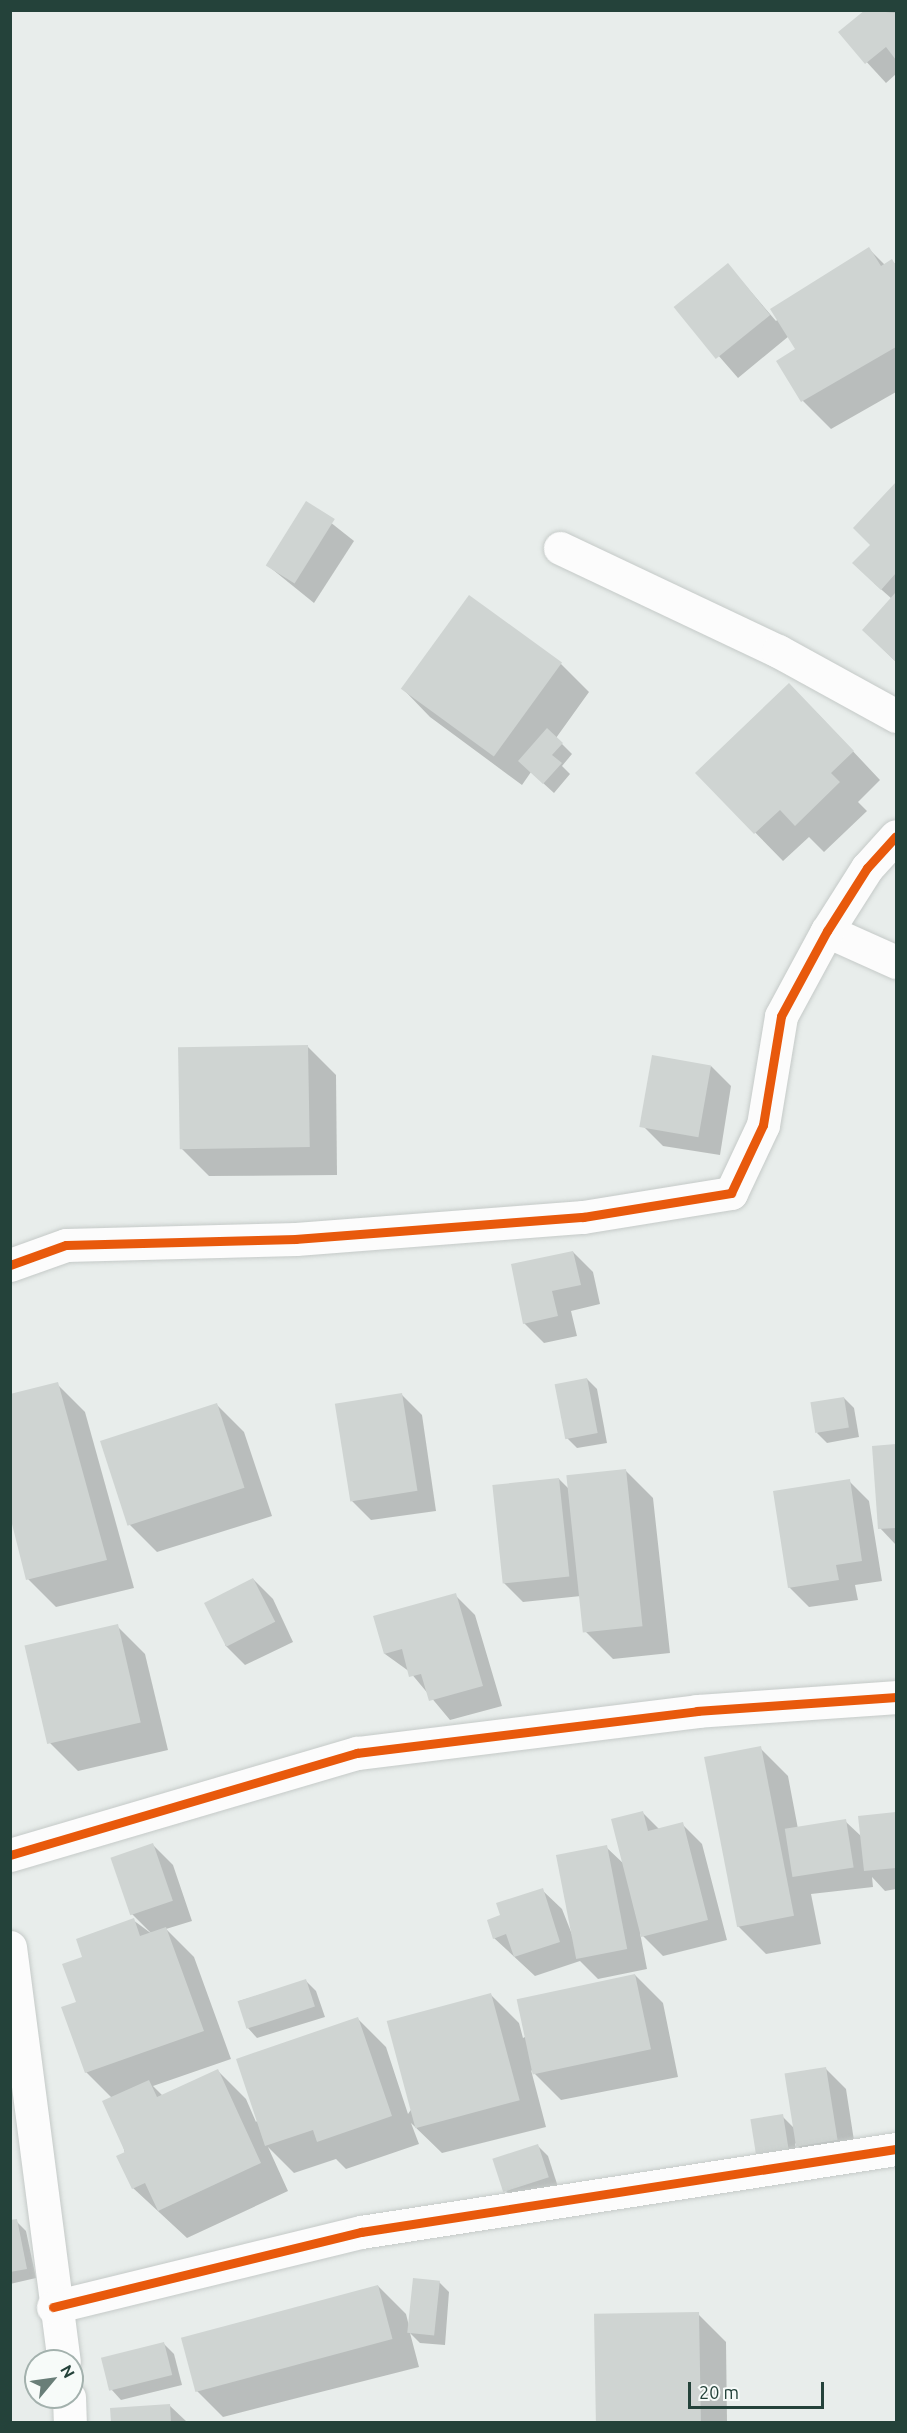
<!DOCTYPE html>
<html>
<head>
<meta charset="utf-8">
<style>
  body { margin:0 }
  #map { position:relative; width:907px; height:2433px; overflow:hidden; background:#e8edeb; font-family:Ubuntu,sans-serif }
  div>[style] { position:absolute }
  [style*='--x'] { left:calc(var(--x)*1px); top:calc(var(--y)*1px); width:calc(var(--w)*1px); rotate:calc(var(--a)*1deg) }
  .shadow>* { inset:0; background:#0003 }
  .building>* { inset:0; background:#cfd4d2; transform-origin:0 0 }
  .roads { filter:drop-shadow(0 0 2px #c5cac8) drop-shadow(0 0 2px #c5cac8) }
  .minor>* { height:33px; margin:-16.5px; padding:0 16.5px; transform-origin:16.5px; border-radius:16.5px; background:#fcfcfc }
  .cycleway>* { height:9px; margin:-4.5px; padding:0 4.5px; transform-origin:4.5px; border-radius:4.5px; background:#e8590c }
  span { translate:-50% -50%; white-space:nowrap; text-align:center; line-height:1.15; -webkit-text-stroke:5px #f7fbf9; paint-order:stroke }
  .frame { position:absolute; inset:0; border:12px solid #24423a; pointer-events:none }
  .north { position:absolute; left:24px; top:2349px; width:60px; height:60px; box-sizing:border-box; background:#f7fbf9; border:2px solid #a3b1ad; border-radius:50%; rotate:61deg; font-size:16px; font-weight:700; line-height:24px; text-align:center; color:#24423a }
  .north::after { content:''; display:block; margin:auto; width:21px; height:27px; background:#697e78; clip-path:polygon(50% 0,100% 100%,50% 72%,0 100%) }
  .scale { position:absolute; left:688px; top:2382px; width:136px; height:27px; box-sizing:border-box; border:3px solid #24423a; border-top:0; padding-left:8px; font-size:18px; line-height:21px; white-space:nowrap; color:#24423a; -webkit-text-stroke:4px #f7fbf9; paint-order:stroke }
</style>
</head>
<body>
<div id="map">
  <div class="shadow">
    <i style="clip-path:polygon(867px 10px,896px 12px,896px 74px,886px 83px,840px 33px)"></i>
    <i style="clip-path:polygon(869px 249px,885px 265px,892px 261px,896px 265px,896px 392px,831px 429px,803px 401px,797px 350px,789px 336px,738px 378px,677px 308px,728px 265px,776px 321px)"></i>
    <i style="clip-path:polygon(896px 484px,896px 662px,864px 630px,892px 599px,874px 583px,872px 545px,856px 528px)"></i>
    <i style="clip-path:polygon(306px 503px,354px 541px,314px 603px,267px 565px)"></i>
    <i style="clip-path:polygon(561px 664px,589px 692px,556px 738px,572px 754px,562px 766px,570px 774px,554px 793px,531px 772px,522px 785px,430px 717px,403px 689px)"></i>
    <i style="clip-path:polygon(817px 713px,880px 780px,858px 802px,867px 811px,824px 852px,809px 837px,783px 861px,697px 773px)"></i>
    <i style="clip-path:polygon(308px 1047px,336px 1075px,337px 1175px,209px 1176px,181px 1148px)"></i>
    <i style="clip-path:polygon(711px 1066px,731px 1086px,720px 1155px,663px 1146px,643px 1126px)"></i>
    <i style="clip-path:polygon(573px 1252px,593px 1272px,600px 1304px,571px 1311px,577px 1336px,544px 1343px,524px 1323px)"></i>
    <i style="clip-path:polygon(587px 1379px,597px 1389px,607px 1443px,577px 1448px,567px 1438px)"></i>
    <i style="clip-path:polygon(57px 1384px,85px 1412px,134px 1588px,56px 1607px,28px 1579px)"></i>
    <i style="clip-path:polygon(402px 1395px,422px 1415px,436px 1511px,371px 1520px,351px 1500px)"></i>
    <i style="clip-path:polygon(844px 1398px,854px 1408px,859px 1437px,827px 1443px,817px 1433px)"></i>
    <i style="clip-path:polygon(216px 1404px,244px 1432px,272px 1516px,157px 1552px,129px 1524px)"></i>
    <i style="clip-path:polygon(896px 1445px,896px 1545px,880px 1528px,873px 1447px)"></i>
    <i style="clip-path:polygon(625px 1470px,653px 1498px,670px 1653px,613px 1659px,585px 1631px,581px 1596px,523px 1602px,503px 1582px,559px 1479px,569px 1489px)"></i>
    <i style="clip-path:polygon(849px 1481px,869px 1501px,882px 1581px,855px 1585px,858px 1600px,809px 1607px,789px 1587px)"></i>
    <i style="clip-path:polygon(253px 1579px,273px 1599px,293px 1642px,245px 1665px,225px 1645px)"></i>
    <i style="clip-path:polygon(455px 1595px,475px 1615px,502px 1706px,450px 1720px,410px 1672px,385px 1654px,375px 1617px)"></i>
    <i style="clip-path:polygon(117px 1626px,145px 1654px,168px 1750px,78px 1771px,50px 1743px)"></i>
    <i style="clip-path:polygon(760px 1748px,788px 1776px,798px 1829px,845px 1821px,862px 1837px,859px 1817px,896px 1813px,896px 1889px,885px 1891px,872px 1877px,873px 1887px,811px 1894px,821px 1944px,766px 1954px,738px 1926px)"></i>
    <i style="clip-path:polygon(642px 1812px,660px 1830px,682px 1824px,702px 1844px,727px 1940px,663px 1956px,640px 1933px,647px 1969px,598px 1979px,580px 1961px,535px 1976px,494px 1938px,502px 1916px,542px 1890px,562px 1909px,573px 1937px,606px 1847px,625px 1865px)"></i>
    <i style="clip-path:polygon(153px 1845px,173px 1865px,192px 1921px,166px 1929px,194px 1957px,231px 2059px,153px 2086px,163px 2096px,218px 2071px,246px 2099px,256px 2122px,358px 2019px,386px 2047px,408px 2114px,491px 1995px,519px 2023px,523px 2038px,635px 1975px,663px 2003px,678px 2077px,561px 2100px,531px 2070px,546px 2127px,442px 2153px,411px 2123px,419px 2144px,346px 2169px,336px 2159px,294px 2173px,268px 2147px,288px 2191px,187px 2238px,133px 2188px,112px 2098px,86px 2072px,78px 2003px,84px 1958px,133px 1920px,152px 1934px,132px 1914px)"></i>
    <i style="clip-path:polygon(306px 1981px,316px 1991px,325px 2017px,257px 2038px,247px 2027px,239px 2001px)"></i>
    <i style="clip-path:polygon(826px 2069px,846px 2089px,857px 2160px,818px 2166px,795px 2143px,798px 2162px,768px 2166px,782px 2116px,795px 2129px)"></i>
    <i style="clip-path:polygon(538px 2146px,548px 2156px,558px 2187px,516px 2201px,506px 2191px)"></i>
    <i style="clip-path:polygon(16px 2221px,26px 2231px,36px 2278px,10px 2284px,10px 2222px)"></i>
    <i style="clip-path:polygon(439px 2282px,449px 2292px,445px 2345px,420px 2343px,410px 2333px,419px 2367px,223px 2417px,195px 2389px,378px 2286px,406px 2314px,410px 2330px)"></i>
    <i style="clip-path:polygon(698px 2314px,726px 2342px,727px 2422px,597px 2422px,596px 2316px)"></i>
    <i style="clip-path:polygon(164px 2344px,174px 2354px,182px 2385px,121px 2400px,111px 2389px)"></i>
    <i style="clip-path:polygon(169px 2405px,187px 2422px,113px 2422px,112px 2409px)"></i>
  </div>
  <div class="building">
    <i style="clip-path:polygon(865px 10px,896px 13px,896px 60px,886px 47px,865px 64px,838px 32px)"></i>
    <i style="clip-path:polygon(869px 247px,881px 266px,892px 259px,896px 266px,896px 347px,801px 402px,776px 361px,795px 349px,770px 309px)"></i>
    <i style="left:728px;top:263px;width:67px;height:70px;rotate:51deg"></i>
    <i style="clip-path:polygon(896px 482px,896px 573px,881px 590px,852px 563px,870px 545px,853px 528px)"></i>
    <i style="left:306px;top:501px;width:34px;height:76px;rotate:32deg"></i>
    <i style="clip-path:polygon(896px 592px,896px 662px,862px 630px)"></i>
    <i style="left:469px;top:595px;width:115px;height:116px;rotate:36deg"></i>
    <i style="clip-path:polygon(789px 683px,854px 751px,831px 773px,840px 782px,795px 826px,780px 810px,754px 834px,695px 773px)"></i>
    <i style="clip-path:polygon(547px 728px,563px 743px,552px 755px,562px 763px,543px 784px,518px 761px)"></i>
    <i style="left:308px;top:1045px;width:102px;height:130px;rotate:89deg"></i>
    <i style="left:652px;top:1055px;width:60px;height:73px;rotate:10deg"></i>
    <i style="clip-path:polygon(573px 1251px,581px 1285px,552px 1291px,558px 1316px,523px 1324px,511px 1264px)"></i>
    <i style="left:587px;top:1378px;width:56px;height:33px;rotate:79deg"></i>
    <i style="clip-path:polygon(58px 1382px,107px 1560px,26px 1580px,10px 1516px,10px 1394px)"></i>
    <i style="left:402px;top:1393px;width:99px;height:68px;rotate:81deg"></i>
    <i style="left:844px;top:1397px;width:31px;height:34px;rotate:81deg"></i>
    <i style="left:217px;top:1403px;width:89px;height:123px;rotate:72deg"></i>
    <i style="clip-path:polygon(896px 1444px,896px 1528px,878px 1529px,872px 1446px)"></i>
    <i style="left:626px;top:1469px;width:158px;height:60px;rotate:84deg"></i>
    <i style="left:559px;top:1478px;width:99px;height:67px;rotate:84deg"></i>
    <i style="clip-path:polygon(850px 1479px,862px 1561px,836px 1565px,839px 1580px,788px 1588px,773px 1491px)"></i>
    <i style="left:253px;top:1578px;width:49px;height:55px;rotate:63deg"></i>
    <i style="clip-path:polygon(456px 1593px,483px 1686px,429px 1701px,421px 1674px,409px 1677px,402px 1649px,384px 1654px,373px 1616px)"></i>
    <i style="left:118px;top:1624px;width:101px;height:96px;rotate:77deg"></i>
    <i style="left:761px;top:1746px;width:173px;height:58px;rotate:79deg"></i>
    <i style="clip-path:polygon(643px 1811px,648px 1831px,683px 1822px,708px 1920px,641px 1937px,611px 1819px)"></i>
    <i style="clip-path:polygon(896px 1812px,896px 1868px,864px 1871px,858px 1816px)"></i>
    <i style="left:846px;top:1819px;width:49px;height:62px;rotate:81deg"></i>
    <i style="left:153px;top:1843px;width:61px;height:45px;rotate:71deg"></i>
    <i style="left:607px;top:1845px;width:106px;height:52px;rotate:79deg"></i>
    <i style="clip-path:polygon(543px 1888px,560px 1942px,514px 1957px,506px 1934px,493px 1939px,487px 1920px,500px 1915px,496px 1903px)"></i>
    <i style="clip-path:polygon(134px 1918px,140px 1936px,166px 1927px,204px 2031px,85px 2073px,61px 2007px,76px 2002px,62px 1964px,82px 1957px,76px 1939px)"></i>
    <i style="left:635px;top:1974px;width:77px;height:121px;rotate:78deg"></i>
    <i style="left:306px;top:1979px;width:29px;height:72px;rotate:72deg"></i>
    <i style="left:491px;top:1993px;width:111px;height:108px;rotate:75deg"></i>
    <i style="clip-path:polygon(358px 2017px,392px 2116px,317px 2142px,313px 2130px,265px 2146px,236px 2059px)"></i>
    <i style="left:826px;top:2067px;width:74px;height:42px;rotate:81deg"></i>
    <i style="clip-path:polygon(218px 2069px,261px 2163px,158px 2211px,145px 2183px,132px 2189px,116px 2156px,125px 2152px,102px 2101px,149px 2080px,157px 2097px)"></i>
    <i style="left:783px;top:2114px;width:38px;height:33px;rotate:81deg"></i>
    <i style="left:538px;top:2144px;width:35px;height:48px;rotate:72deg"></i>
    <i style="clip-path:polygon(17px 2219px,27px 2269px,10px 2272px,10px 2220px)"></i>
    <i style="left:413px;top:2278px;width:27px;height:55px;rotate:6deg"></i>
    <i style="left:378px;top:2285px;width:56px;height:204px;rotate:75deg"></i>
    <i style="left:699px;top:2312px;width:110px;height:105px;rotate:89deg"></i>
    <i style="left:164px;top:2342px;width:34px;height:65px;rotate:76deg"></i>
    <i style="clip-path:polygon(170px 2404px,171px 2422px,111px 2422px,110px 2408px)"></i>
  </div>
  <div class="roads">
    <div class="minor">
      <i style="--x:560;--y:548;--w:241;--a:25.3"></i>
      <i style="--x:778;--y:651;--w:135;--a:28.8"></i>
      <i style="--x:827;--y:931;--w:76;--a:24.2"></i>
      <i style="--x:10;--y:1265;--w:59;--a:-19.7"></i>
      <i style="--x:66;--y:1245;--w:230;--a:-1.5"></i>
      <i style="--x:296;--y:1239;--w:288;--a:-4.4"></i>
      <i style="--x:583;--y:1217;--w:150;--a:-9.2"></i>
      <i style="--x:731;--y:1193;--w:75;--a:-64.8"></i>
      <i style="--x:763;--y:1125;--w:110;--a:-80.6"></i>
      <i style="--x:781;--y:1016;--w:97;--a:-61.6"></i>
      <i style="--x:827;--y:931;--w:75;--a:-57.6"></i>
      <i style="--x:867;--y:868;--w:43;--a:-47.8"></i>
      <i style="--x:10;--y:1855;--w:362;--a:-16.4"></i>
      <i style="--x:357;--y:1753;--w:343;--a:-7"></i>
      <i style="--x:697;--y:1711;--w:199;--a:-4"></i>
      <i style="--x:10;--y:1947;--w:418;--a:82.6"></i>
      <i style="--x:53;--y:2307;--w:317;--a:-13.7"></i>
      <i style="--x:361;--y:2232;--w:541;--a:-8.82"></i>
      <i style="--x:69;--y:2397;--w:25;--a:88"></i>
    </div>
  </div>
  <div class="cycleway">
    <i style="--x:10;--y:1265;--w:59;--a:-19.7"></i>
    <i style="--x:66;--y:1245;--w:230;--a:-1.5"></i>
    <i style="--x:296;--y:1239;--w:288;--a:-4.4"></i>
    <i style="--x:583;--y:1217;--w:150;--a:-9.2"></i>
    <i style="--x:731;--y:1193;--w:75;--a:-64.8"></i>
    <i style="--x:763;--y:1125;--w:110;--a:-80.6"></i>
    <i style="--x:781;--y:1016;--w:97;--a:-61.6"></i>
    <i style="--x:827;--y:931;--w:75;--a:-57.6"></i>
    <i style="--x:867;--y:868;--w:43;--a:-47.8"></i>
    <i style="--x:10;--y:1855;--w:362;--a:-16.4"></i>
    <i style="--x:357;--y:1753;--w:343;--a:-7"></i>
    <i style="--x:697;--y:1711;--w:199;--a:-4"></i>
    <i style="--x:53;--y:2307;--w:317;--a:-13.7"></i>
    <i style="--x:361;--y:2232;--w:541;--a:-8.82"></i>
  </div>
  <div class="frame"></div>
  <div class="north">N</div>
  <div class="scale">20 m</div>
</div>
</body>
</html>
